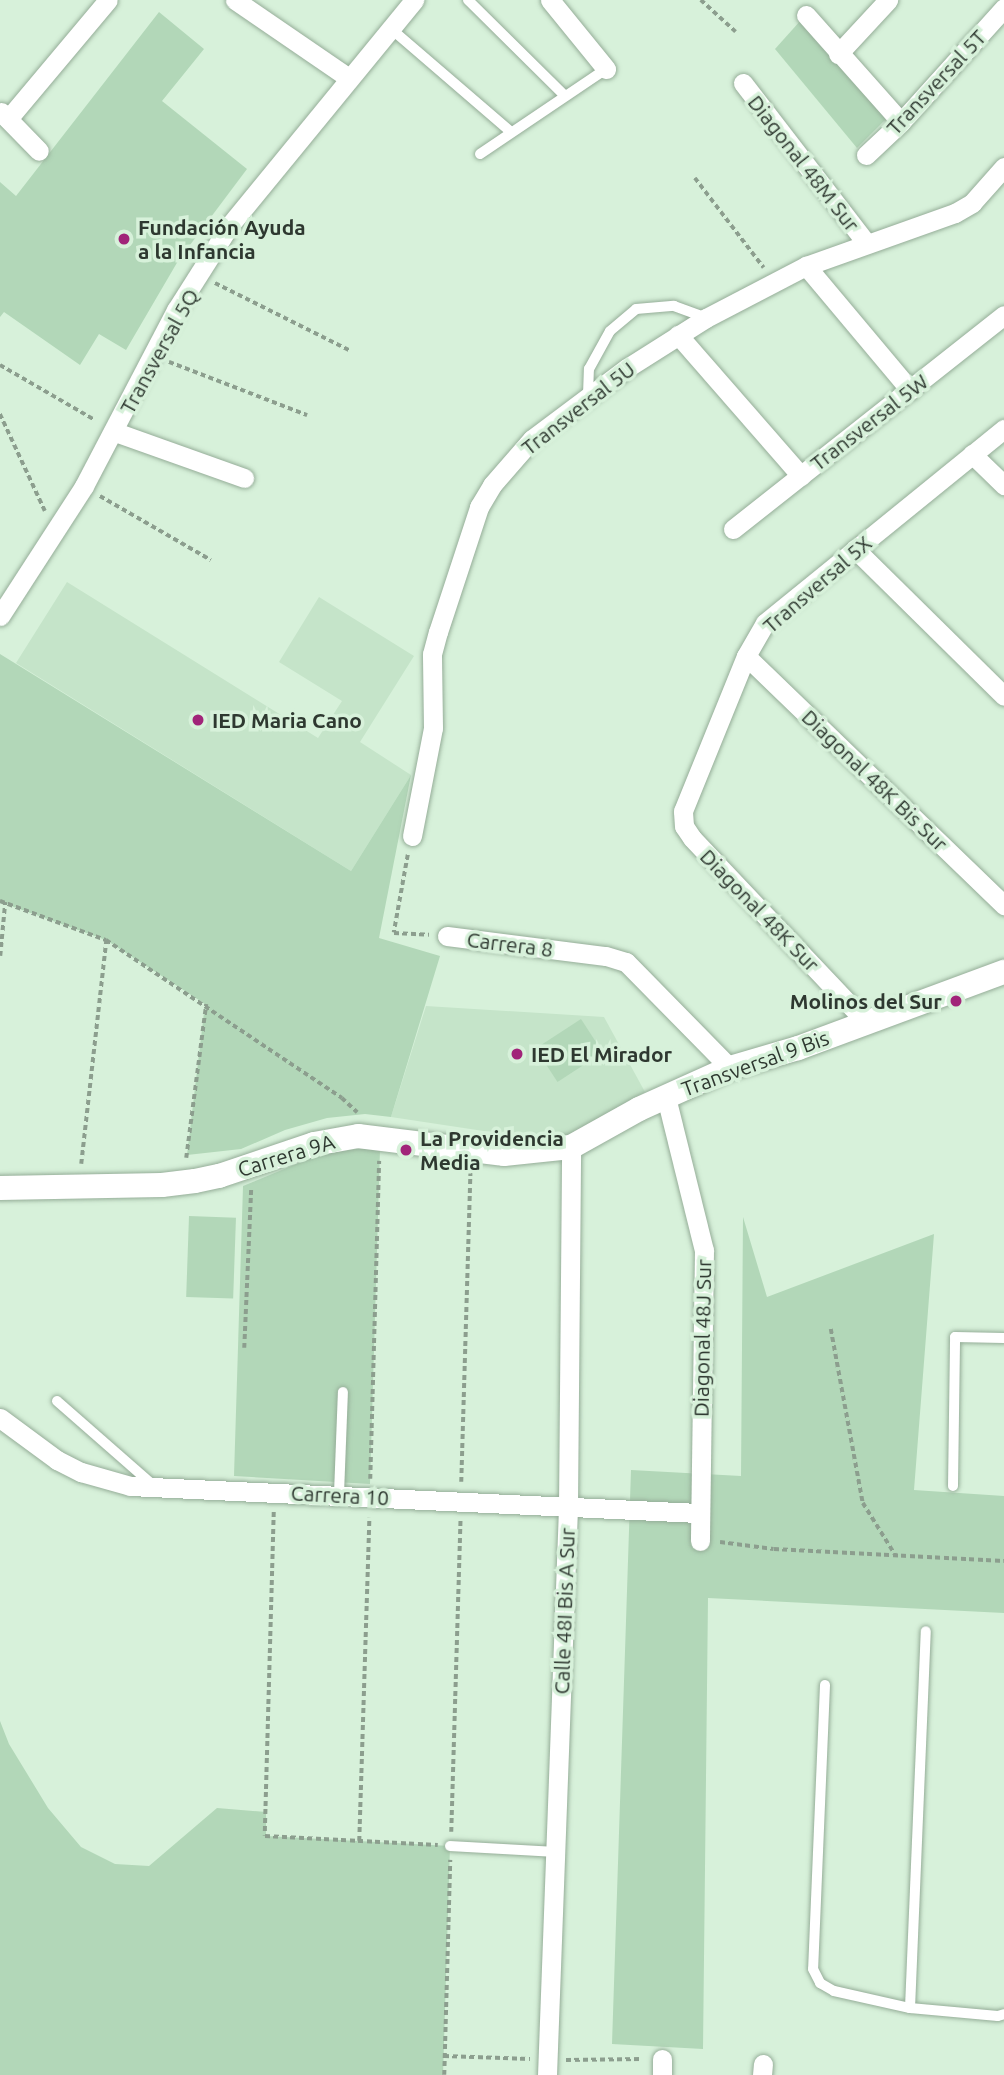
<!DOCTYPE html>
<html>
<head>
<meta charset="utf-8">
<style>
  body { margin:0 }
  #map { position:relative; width:1004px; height:2075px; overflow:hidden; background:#d7f1da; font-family:Ubuntu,sans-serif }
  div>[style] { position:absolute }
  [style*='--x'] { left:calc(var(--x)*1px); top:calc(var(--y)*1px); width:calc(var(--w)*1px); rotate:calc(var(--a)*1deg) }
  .built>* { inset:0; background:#c5e4c9 }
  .green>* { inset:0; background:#b2d7b8; transform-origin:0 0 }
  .path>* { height:3.5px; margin-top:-1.75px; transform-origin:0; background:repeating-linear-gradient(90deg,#8c9e8e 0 5px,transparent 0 8.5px) }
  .roads { filter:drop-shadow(0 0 2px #95ad98) drop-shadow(0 0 2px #95ad98) }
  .service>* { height:10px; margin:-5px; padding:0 5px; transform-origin:5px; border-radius:5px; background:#fff }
  .minor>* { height:19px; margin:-9.5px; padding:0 9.5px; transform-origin:9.5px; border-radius:9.5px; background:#fff }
  .tertiary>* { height:24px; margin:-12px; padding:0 12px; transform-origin:12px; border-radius:12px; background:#fff }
  .dots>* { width:19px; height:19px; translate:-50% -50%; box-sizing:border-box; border:4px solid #d7f1da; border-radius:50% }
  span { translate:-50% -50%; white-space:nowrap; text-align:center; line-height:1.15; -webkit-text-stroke:7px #d7f1da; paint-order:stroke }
  .street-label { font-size:21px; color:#2e3830 }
  .poi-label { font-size:21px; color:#2e3830; font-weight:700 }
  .left { translate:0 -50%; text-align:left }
  .right { translate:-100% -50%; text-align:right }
</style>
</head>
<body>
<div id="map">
  <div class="built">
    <i style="clip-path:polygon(67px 582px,318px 738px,342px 701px,279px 662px,319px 597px,414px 656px,360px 742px,411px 775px,351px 871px,16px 663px)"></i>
    <i style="clip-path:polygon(426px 1006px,604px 1017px,645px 1092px,556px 1142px,391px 1117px)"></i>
  </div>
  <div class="green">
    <i style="clip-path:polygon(159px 12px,204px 49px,162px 101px,247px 169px,178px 261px,126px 350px,99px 334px,80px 365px,4px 312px,0 317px,0 182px,16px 196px)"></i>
    <i style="clip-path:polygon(801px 20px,887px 118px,857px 148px,775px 49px)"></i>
    <i style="clip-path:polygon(0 654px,351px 871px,411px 775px,379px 938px,440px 956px,391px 1117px,365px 1114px,327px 1118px,285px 1130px,241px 1149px,187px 1155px,205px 1004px,106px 940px,0 902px)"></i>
    <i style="left:581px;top:1019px;width:40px;height:54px;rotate:57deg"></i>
    <i style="clip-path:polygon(356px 1149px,380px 1149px,370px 1484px,234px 1476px,243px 1186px,318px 1155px)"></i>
    <i style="left:189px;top:1216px;width:47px;height:81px;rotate:2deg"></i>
    <i style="clip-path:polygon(743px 1217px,767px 1297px,934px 1234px,914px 1490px,1004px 1496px,1004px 1613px,708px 1598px,703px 2049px,612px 2044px,631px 1470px,741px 1476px)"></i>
    <i style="clip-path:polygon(0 1721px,9px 1744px,48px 1808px,81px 1847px,115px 1864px,149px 1866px,217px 1808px,266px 1812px,266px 1836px,450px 1846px,443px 2075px,0 2075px)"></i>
  </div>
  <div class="path">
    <i style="--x:701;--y:0;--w:47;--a:42.4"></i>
    <i style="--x:695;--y:178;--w:113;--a:52.5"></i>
    <i style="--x:215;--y:283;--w:152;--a:26.6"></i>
    <i style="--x:169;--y:362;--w:148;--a:21"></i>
    <i style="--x:0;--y:365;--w:110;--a:30.1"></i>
    <i style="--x:0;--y:414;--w:107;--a:65.1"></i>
    <i style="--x:100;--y:496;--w:128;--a:30"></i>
    <i style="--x:408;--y:855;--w:79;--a:100.2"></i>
    <i style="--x:394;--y:933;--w:35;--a:3"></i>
    <i style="--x:0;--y:901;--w:113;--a:20.2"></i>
    <i style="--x:106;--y:940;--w:284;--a:33.8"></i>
    <i style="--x:342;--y:1098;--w:21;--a:43"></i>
    <i style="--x:0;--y:956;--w:54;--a:-84.7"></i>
    <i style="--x:186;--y:1158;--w:155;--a:-82.6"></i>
    <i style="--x:81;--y:1164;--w:225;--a:-83.6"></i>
    <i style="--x:831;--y:1329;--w:177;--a:79.6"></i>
    <i style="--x:863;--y:1503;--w:62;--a:58.1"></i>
    <i style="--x:244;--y:1348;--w:158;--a:-87.5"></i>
    <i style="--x:370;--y:1479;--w:318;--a:-88.4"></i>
    <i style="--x:461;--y:1482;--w:311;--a:-88.3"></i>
    <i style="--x:274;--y:1512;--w:324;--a:91.6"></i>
    <i style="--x:265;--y:1836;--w:173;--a:3"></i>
    <i style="--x:720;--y:1542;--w:54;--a:7.4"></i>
    <i style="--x:774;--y:1549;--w:230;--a:3"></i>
    <i style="--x:451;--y:1832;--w:311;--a:-88.3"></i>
    <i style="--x:359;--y:1841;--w:323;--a:-88.2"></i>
    <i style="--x:444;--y:2056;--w:86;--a:2"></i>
    <i style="--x:566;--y:2060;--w:76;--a:-0.8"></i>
    <i style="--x:444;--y:2075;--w:215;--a:-88.4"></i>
  </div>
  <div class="roads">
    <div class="service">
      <i style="--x:468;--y:0;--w:136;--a:44.7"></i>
      <i style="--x:389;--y:27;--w:160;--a:40.7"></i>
      <i style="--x:480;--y:154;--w:152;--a:-34"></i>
      <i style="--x:588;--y:395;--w:26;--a:-88"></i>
      <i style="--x:589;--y:369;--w:43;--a:-61.1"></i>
      <i style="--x:610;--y:331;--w:34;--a:-40"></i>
      <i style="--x:636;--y:309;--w:38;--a:-5"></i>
      <i style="--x:674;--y:306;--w:32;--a:20"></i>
      <i style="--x:57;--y:1401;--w:129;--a:41.2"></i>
      <i style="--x:953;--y:1486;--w:149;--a:-89.2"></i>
      <i style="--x:955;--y:1337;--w:49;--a:1.2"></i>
      <i style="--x:339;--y:1494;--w:102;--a:-87.8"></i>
      <i style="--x:825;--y:1685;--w:284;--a:92.4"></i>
      <i style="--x:813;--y:1969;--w:16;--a:63"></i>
      <i style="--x:820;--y:1983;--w:16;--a:30"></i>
      <i style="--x:834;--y:1991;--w:78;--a:12.6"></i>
      <i style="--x:910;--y:2008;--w:88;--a:5.2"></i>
      <i style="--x:998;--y:2016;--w:6;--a:-18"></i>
      <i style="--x:450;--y:1846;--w:106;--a:3.2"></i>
      <i style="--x:910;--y:2008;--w:377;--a:-87.6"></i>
    </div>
    <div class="minor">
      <i style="--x:235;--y:0;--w:138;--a:34.4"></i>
      <i style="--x:550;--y:0;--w:89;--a:50.9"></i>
      <i style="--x:806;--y:15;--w:143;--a:48.4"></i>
      <i style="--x:838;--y:54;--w:74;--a:-47.2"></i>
      <i style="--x:743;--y:83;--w:202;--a:52.4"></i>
      <i style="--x:1;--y:112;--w:54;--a:45.7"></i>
      <i style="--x:8;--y:119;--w:155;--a:-50"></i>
      <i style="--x:866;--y:155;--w:48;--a:-43.3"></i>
      <i style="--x:901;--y:122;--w:154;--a:-47.9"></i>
      <i style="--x:806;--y:266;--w:162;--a:50"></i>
      <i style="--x:678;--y:335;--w:187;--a:48.9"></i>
      <i style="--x:115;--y:432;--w:137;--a:19.6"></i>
      <i style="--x:972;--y:454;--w:45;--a:44.1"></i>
      <i style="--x:733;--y:529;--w:345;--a:-38.3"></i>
      <i style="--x:855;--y:549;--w:209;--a:44.6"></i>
      <i style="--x:0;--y:616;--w:155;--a:-57.1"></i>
      <i style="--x:84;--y:486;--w:199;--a:-62.4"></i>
      <i style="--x:176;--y:310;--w:101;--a:-57.6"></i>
      <i style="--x:230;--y:225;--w:291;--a:-50.7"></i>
      <i style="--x:746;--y:656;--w:359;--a:44"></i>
      <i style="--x:412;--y:836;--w:110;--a:-79"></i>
      <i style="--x:433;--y:728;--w:74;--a:-90.8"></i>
      <i style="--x:432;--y:654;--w:23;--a:-75"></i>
      <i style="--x:438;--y:632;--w:132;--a:-71.8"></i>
      <i style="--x:479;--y:507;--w:26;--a:-59"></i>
      <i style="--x:492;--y:485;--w:61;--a:-49"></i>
      <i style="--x:532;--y:439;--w:119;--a:-36.8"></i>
      <i style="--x:627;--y:368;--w:93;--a:-32.3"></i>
      <i style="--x:706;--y:318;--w:113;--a:-27.5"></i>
      <i style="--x:806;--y:266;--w:158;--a:-19.6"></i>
      <i style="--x:955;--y:213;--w:20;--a:-30"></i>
      <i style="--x:972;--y:203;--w:48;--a:-48.4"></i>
      <i style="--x:447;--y:936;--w:160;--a:7.2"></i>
      <i style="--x:606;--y:956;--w:21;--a:17"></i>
      <i style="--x:626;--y:962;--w:148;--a:45.5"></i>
      <i style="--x:866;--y:1022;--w:253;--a:-133.4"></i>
      <i style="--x:692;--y:838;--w:14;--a:-124"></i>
      <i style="--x:684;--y:826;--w:15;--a:-94"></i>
      <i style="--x:683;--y:811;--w:167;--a:-67.9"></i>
      <i style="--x:746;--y:656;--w:38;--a:-60"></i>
      <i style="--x:765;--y:623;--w:308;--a:-39.1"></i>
      <i style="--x:666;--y:1097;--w:158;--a:76.1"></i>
      <i style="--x:704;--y:1250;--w:291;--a:90.8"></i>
      <i style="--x:0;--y:1418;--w:71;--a:36.4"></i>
      <i style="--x:57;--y:1460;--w:27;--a:27"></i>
      <i style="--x:81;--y:1472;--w:51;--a:15.9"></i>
      <i style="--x:130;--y:1486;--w:569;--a:2.72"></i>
      <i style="--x:662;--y:2059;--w:16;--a:90"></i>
      <i style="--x:547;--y:2075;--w:568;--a:-87.88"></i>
      <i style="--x:568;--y:1507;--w:360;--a:-89.5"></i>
      <i style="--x:762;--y:2075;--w:11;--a:-85"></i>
    </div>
    <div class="tertiary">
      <i style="--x:0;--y:1188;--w:162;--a:-1.1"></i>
      <i style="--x:162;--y:1185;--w:33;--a:-7"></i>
      <i style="--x:195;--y:1181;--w:25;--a:-12"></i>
      <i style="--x:219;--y:1176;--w:100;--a:-18.6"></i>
      <i style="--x:314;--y:1144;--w:45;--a:-10.3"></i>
      <i style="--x:358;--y:1136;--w:147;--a:7"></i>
      <i style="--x:504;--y:1154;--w:67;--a:-6"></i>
      <i style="--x:571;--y:1147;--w:78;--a:-29.2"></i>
      <i style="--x:639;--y:1109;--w:100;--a:-24.3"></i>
      <i style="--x:730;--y:1068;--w:71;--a:-16.4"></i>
      <i style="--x:798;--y:1048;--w:220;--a:-20.3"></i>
    </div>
  </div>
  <div class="dots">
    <i style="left:124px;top:239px;background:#a12479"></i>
    <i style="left:198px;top:720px;background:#a12479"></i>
    <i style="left:956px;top:1001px;background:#a12479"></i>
    <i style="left:517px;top:1054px;background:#a12479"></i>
    <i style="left:406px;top:1150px;background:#a12479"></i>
  </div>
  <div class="street-label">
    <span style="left:936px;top:82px;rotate:-47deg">Transversal 5T</span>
    <span style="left:804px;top:163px;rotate:52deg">Diagonal 48M Sur</span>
    <span style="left:159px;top:351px;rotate:-61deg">Transversal 5Q</span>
    <span style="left:578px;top:408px;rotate:-38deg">Transversal 5U</span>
    <span style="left:869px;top:422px;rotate:-38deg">Transversal 5W</span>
    <span style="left:817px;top:584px;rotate:-41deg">Transversal 5X</span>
    <span style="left:875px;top:780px;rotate:44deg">Diagonal 48K Bis Sur</span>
    <span style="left:760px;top:910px;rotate:46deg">Diagonal 48K Sur</span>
    <span style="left:510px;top:944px;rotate:7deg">Carrera 8</span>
    <span style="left:755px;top:1063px;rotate:-20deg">Transversal 9 Bis</span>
    <span style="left:286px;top:1155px;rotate:-17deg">Carrera 9A</span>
    <span style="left:702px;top:1338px;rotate:-89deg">Diagonal 48J Sur</span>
    <span style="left:340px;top:1495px;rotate:3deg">Carrera 10</span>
    <span style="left:564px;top:1611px;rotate:-88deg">Calle 48I Bis A Sur</span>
  </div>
  <div class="poi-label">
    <span class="left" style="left:138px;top:239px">Fundación Ayuda<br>a la Infancia</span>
    <span class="left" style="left:212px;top:720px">IED Maria Cano</span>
    <span class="right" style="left:942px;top:1001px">Molinos del Sur</span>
    <span class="left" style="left:531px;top:1054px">IED El Mirador</span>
    <span class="left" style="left:420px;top:1150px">La Providencia<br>Media</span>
  </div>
</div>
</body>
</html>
